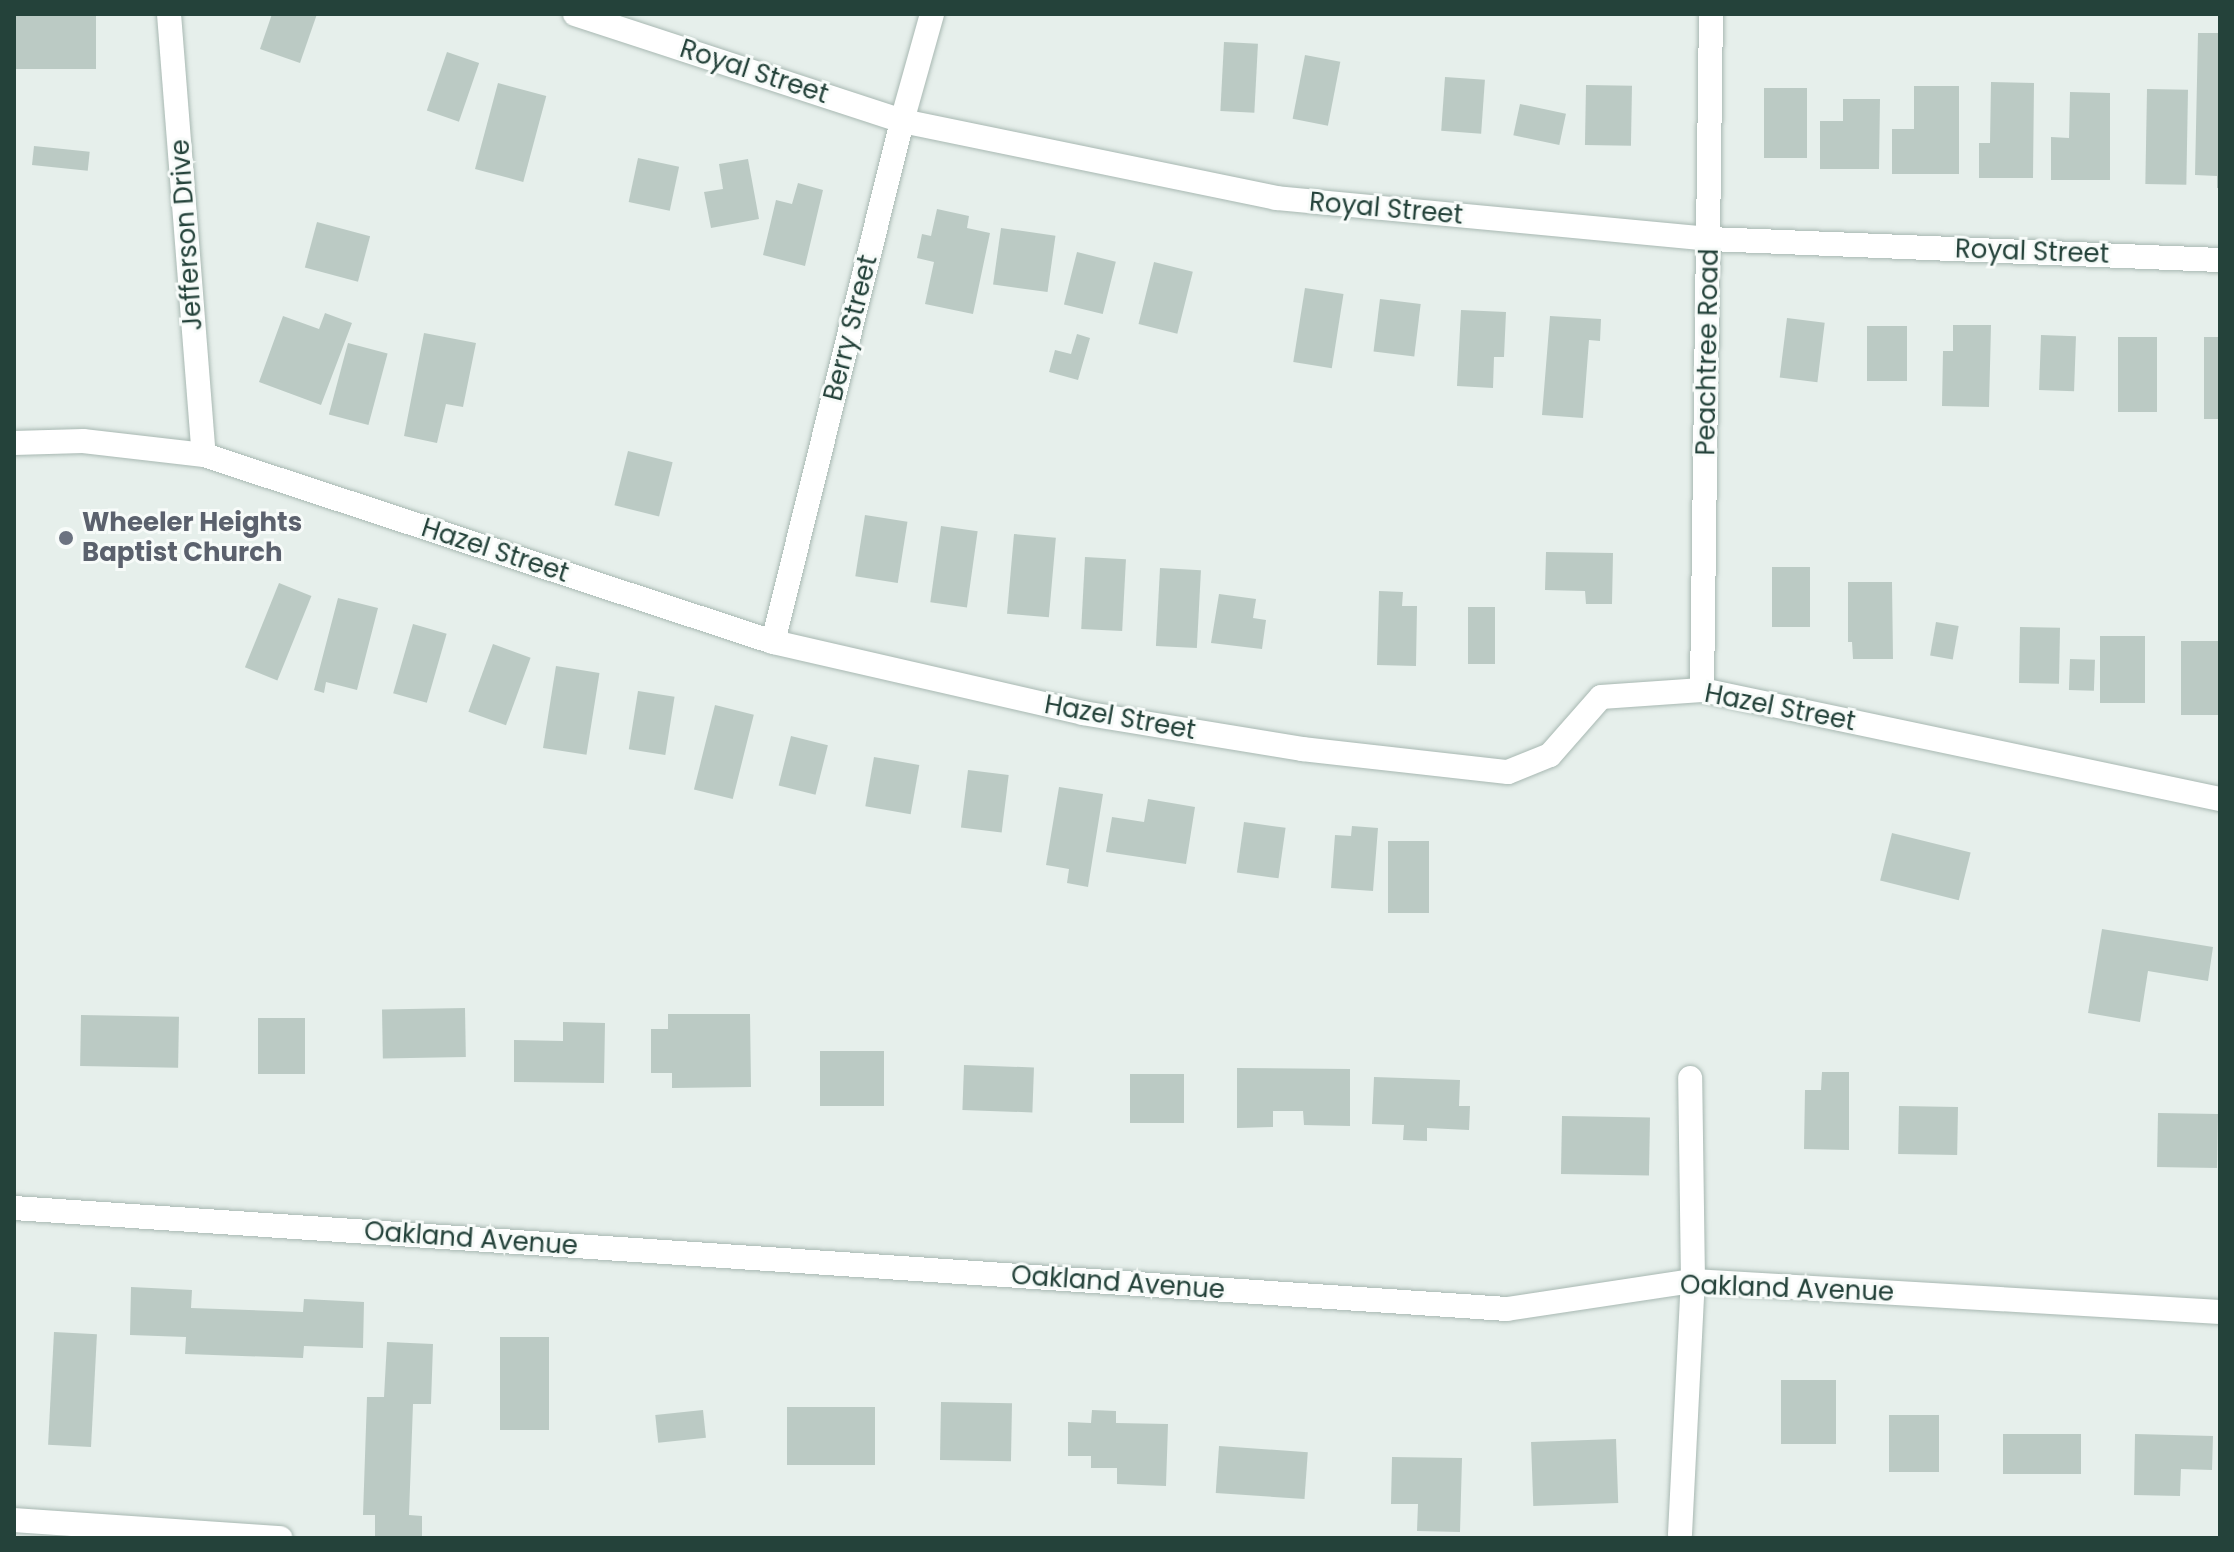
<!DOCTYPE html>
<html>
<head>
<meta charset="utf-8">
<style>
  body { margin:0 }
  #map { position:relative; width:2234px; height:1552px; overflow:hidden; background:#e6efeb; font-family:Poppins,sans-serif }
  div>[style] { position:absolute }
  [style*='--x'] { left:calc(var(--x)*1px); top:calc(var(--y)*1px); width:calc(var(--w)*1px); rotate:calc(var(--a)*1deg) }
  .building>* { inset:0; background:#bbcac4; transform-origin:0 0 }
  .roads { filter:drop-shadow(0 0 2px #a8b8b2) drop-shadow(0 0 2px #a8b8b2) }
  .street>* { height:24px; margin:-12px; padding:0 12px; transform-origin:12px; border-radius:12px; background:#fff }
  .dots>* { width:22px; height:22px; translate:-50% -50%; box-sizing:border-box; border:4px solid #f7fbf9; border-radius:50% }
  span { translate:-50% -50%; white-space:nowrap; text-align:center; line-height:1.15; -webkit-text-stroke:6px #f7fbf9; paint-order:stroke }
  .street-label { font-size:26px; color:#24423a }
  .worship-label { font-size:26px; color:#5b616d; font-weight:700 }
  .left { translate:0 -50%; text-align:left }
  .frame { position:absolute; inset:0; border:16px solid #24423a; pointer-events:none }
</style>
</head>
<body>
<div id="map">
  <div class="building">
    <i style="left:14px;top:14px;width:82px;height:55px"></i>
    <i style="clip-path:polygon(272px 14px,317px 14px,300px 63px,260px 49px)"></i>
    <i style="clip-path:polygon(2198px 33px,2220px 33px,2220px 188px,2217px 188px,2217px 176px,2195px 175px)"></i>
    <i style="left:1224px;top:42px;width:34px;height:69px;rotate:3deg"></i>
    <i style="left:447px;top:52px;width:34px;height:62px;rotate:19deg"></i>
    <i style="left:1305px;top:55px;width:36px;height:65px;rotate:11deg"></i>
    <i style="left:1445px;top:77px;width:40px;height:54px;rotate:4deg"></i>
    <i style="clip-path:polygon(1991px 82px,2034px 83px,2033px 178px,1979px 178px,1979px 143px,1990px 143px)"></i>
    <i style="left:498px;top:83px;width:50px;height:89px;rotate:15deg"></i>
    <i style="left:1586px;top:85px;width:46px;height:60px;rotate:1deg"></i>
    <i style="clip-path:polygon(1914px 86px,1959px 86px,1959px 174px,1892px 174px,1892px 129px,1914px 129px)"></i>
    <i style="left:1764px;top:88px;width:43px;height:70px"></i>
    <i style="left:2147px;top:89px;width:41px;height:95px;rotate:1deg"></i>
    <i style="clip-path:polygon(2070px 92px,2110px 93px,2110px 180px,2051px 180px,2051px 137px,2069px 138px)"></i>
    <i style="clip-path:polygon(1843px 99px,1880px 99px,1879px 169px,1820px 169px,1820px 121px,1843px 121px)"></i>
    <i style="left:1520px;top:104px;width:47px;height:32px;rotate:12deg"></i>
    <i style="left:34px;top:146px;width:56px;height:19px;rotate:6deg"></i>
    <i style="left:638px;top:158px;width:42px;height:45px;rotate:12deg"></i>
    <i style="clip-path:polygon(748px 159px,759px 219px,711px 228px,704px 192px,723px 189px,719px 164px)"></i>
    <i style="clip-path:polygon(798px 183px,823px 190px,805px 266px,763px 255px,776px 200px,792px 204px)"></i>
    <i style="clip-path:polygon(937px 209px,969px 216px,967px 228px,990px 233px,973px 314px,925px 304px,934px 262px,917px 258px,922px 234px,931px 236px)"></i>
    <i style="left:317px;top:222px;width:55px;height:47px;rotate:15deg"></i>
    <i style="left:1001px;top:228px;width:55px;height:57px;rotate:8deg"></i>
    <i style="left:1077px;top:252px;width:40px;height:54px;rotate:14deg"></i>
    <i style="left:1154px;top:262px;width:40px;height:64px;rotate:14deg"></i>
    <i style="left:1305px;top:288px;width:39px;height:75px;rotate:9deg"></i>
    <i style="left:1380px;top:299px;width:41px;height:53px;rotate:7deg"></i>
    <i style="clip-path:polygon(1461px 310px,1506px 312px,1504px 357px,1494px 357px,1493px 388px,1457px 386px)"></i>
    <i style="clip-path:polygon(325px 313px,352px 323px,321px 405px,259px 382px,283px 316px,319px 329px)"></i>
    <i style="clip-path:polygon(1550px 316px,1601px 319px,1600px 341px,1589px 340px,1583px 418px,1542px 415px)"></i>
    <i style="left:1787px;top:318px;width:38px;height:60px;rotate:7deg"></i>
    <i style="clip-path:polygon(1953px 325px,1991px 325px,1989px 407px,1942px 406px,1943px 351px,1953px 351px)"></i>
    <i style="left:1867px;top:326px;width:40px;height:55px"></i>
    <i style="clip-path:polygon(424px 333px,476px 343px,463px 407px,446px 404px,437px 443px,404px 436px)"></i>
    <i style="clip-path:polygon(1077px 334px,1090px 338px,1078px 380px,1049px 372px,1055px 350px,1071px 354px)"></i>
    <i style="left:2041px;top:335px;width:35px;height:55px;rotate:2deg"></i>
    <i style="left:2118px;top:337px;width:39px;height:75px"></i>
    <i style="left:2204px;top:337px;width:16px;height:82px"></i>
    <i style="left:348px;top:343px;width:41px;height:74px;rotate:15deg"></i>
    <i style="left:628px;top:451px;width:46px;height:56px;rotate:14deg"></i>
    <i style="left:865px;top:515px;width:43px;height:62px;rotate:9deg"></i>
    <i style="left:941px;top:526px;width:37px;height:77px;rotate:8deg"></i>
    <i style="left:1014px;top:534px;width:42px;height:80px;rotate:5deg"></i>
    <i style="clip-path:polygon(1546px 552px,1613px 553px,1612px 604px,1586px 604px,1585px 591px,1545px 590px)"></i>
    <i style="left:1085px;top:557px;width:41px;height:72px;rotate:3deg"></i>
    <i style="left:1772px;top:567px;width:38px;height:60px"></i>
    <i style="left:1160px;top:568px;width:41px;height:78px;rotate:3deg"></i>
    <i style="clip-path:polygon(1848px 582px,1892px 582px,1893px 659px,1853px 659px,1852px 642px,1848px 642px)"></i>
    <i style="left:279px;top:583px;width:35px;height:91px;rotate:22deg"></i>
    <i style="clip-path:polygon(1379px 591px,1403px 592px,1402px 606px,1417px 606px,1416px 666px,1377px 665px)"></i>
    <i style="clip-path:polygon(1219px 594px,1256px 599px,1253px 618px,1266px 620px,1262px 649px,1211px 643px)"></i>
    <i style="clip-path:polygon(338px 598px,378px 608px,357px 690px,326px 682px,324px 693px,314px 690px)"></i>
    <i style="left:1468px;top:607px;width:27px;height:57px"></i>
    <i style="left:1936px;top:622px;width:23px;height:34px;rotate:10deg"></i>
    <i style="left:413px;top:624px;width:35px;height:72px;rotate:16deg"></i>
    <i style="left:2020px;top:627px;width:40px;height:56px;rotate:1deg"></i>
    <i style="left:2100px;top:636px;width:45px;height:67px"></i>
    <i style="left:2181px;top:641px;width:39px;height:74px"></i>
    <i style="left:493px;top:644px;width:40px;height:72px;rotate:20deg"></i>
    <i style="left:2070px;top:659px;width:25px;height:31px;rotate:2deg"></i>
    <i style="left:556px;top:666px;width:44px;height:83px;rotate:9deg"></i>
    <i style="left:638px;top:691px;width:37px;height:59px;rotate:9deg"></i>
    <i style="left:715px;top:705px;width:40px;height:87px;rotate:14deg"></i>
    <i style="left:791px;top:736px;width:38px;height:51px;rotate:14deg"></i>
    <i style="left:874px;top:757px;width:46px;height:50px;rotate:10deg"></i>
    <i style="left:968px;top:770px;width:41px;height:58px;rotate:7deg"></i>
    <i style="clip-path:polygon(1059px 787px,1103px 794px,1088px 887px,1067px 883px,1069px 869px,1046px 865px)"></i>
    <i style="clip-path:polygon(1148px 799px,1195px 807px,1186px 864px,1106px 852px,1112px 817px,1144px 822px)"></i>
    <i style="left:1244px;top:822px;width:42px;height:51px;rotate:8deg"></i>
    <i style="clip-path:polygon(1352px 826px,1378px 828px,1373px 891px,1331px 888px,1335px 835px,1351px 836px)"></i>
    <i style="left:1892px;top:833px;width:81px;height:49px;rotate:14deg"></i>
    <i style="left:1388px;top:841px;width:41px;height:72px"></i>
    <i style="clip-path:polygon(2102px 929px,2213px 947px,2208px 981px,2148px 971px,2140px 1022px,2088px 1013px)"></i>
    <i style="left:465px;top:1008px;width:49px;height:83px;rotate:89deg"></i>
    <i style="clip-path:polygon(668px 1014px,750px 1014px,751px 1087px,672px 1088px,672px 1073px,651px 1073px,651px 1029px,668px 1029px)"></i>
    <i style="left:81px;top:1015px;width:98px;height:51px;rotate:1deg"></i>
    <i style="left:258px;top:1018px;width:47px;height:56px"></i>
    <i style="clip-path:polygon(563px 1022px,605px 1023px,604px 1083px,514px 1082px,514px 1040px,563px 1041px)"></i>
    <i style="left:820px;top:1051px;width:64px;height:55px"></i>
    <i style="left:964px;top:1065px;width:70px;height:45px;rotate:2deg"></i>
    <i style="clip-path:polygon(1237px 1068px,1350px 1069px,1350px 1126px,1304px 1125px,1303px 1111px,1273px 1111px,1273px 1127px,1237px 1128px)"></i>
    <i style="clip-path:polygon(1822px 1072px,1849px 1072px,1849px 1150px,1804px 1149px,1805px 1090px,1821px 1090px)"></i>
    <i style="left:1130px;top:1074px;width:54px;height:49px"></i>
    <i style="clip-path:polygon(1374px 1077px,1460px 1080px,1459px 1106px,1470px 1106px,1469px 1130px,1427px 1128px,1427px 1141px,1403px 1140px,1404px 1125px,1372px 1124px)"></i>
    <i style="left:1899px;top:1106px;width:59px;height:48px;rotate:1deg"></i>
    <i style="left:2158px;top:1113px;width:60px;height:54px;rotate:1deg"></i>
    <i style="left:1562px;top:1116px;width:88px;height:58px;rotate:1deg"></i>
    <i style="clip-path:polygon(131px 1287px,192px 1290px,191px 1308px,303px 1312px,304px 1299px,364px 1302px,363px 1348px,304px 1346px,303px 1358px,185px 1354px,186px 1337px,130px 1335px)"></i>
    <i style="left:54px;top:1332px;width:43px;height:113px;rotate:3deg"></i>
    <i style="left:500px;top:1337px;width:49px;height:93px"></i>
    <i style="clip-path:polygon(387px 1342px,433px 1344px,431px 1404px,413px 1404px,409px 1515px,422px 1516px,422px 1538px,375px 1538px,375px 1515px,363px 1515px,367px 1397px,384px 1397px)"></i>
    <i style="left:1781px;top:1380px;width:55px;height:64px"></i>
    <i style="left:941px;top:1402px;width:71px;height:58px;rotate:1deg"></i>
    <i style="left:787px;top:1407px;width:88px;height:58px"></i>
    <i style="left:703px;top:1410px;width:28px;height:48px;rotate:84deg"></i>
    <i style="clip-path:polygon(1092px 1410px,1116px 1411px,1116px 1423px,1168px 1424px,1166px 1486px,1117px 1484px,1117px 1468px,1091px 1468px,1091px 1456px,1068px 1456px,1068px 1422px,1091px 1423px)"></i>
    <i style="left:1889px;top:1415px;width:50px;height:57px"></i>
    <i style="left:2003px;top:1434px;width:78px;height:40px"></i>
    <i style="clip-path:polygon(2135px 1434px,2213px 1436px,2212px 1470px,2181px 1469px,2180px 1496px,2134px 1495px)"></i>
    <i style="left:1616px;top:1439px;width:64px;height:85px;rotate:88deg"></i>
    <i style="left:1219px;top:1446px;width:89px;height:47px;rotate:4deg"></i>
    <i style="clip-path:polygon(1392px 1457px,1462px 1458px,1460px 1532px,1417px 1531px,1418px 1504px,1391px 1504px)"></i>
  </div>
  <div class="roads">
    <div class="street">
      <i style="--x:169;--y:14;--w:442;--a:85.5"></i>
      <i style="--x:575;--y:14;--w:344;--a:18.1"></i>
      <i style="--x:902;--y:121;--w:382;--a:11.6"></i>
      <i style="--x:1276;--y:198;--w:436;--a:5.4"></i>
      <i style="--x:1710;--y:239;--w:510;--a:2.36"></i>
      <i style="--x:14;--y:443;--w:69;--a:-1.7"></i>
      <i style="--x:83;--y:441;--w:122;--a:6.6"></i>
      <i style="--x:204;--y:455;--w:599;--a:18.19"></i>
      <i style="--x:773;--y:642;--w:318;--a:12.9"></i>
      <i style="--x:1083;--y:713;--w:222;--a:9.3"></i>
      <i style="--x:1302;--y:749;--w:207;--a:6.4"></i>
      <i style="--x:1508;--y:772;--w:45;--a:-22"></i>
      <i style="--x:1550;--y:755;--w:77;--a:-48.7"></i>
      <i style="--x:1601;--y:697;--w:101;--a:-4"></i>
      <i style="--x:1702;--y:690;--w:529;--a:11.88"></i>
      <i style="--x:773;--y:642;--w:537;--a:-76.09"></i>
      <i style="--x:902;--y:121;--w:111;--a:-74.3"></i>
      <i style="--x:1702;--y:690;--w:676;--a:-89.24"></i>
      <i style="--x:14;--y:1208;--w:1496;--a:3.87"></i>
      <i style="--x:1507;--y:1309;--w:188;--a:-8.6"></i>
      <i style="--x:1693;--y:1281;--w:528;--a:3.37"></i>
      <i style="--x:14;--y:1520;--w:267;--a:3.9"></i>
      <i style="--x:1680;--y:1534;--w:253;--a:-87.1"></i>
      <i style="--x:1693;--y:1281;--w:203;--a:-90.8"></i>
    </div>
  </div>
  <div class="dots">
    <i style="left:66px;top:538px;background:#6b7280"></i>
  </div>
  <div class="street-label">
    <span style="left:754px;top:72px;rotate:18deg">Royal Street</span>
    <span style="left:1386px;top:209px;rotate:5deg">Royal Street</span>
    <span style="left:187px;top:235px;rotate:-94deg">Jefferson Drive</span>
    <span style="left:2032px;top:252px;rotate:2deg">Royal Street</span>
    <span style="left:851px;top:328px;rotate:-76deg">Berry Street</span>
    <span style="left:1708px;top:352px;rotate:-89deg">Peachtree Road</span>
    <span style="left:495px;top:551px;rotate:18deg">Hazel Street</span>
    <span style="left:1780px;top:708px;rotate:11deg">Hazel Street</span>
    <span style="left:1120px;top:718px;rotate:10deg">Hazel Street</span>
    <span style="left:471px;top:1239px;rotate:4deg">Oakland Avenue</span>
    <span style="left:1118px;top:1283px;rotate:4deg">Oakland Avenue</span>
    <span style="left:1787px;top:1289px;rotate:2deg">Oakland Avenue</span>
  </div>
  <div class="worship-label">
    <span class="left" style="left:82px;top:538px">Wheeler Heights<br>Baptist Church</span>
  </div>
  <div class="frame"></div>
</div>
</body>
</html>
